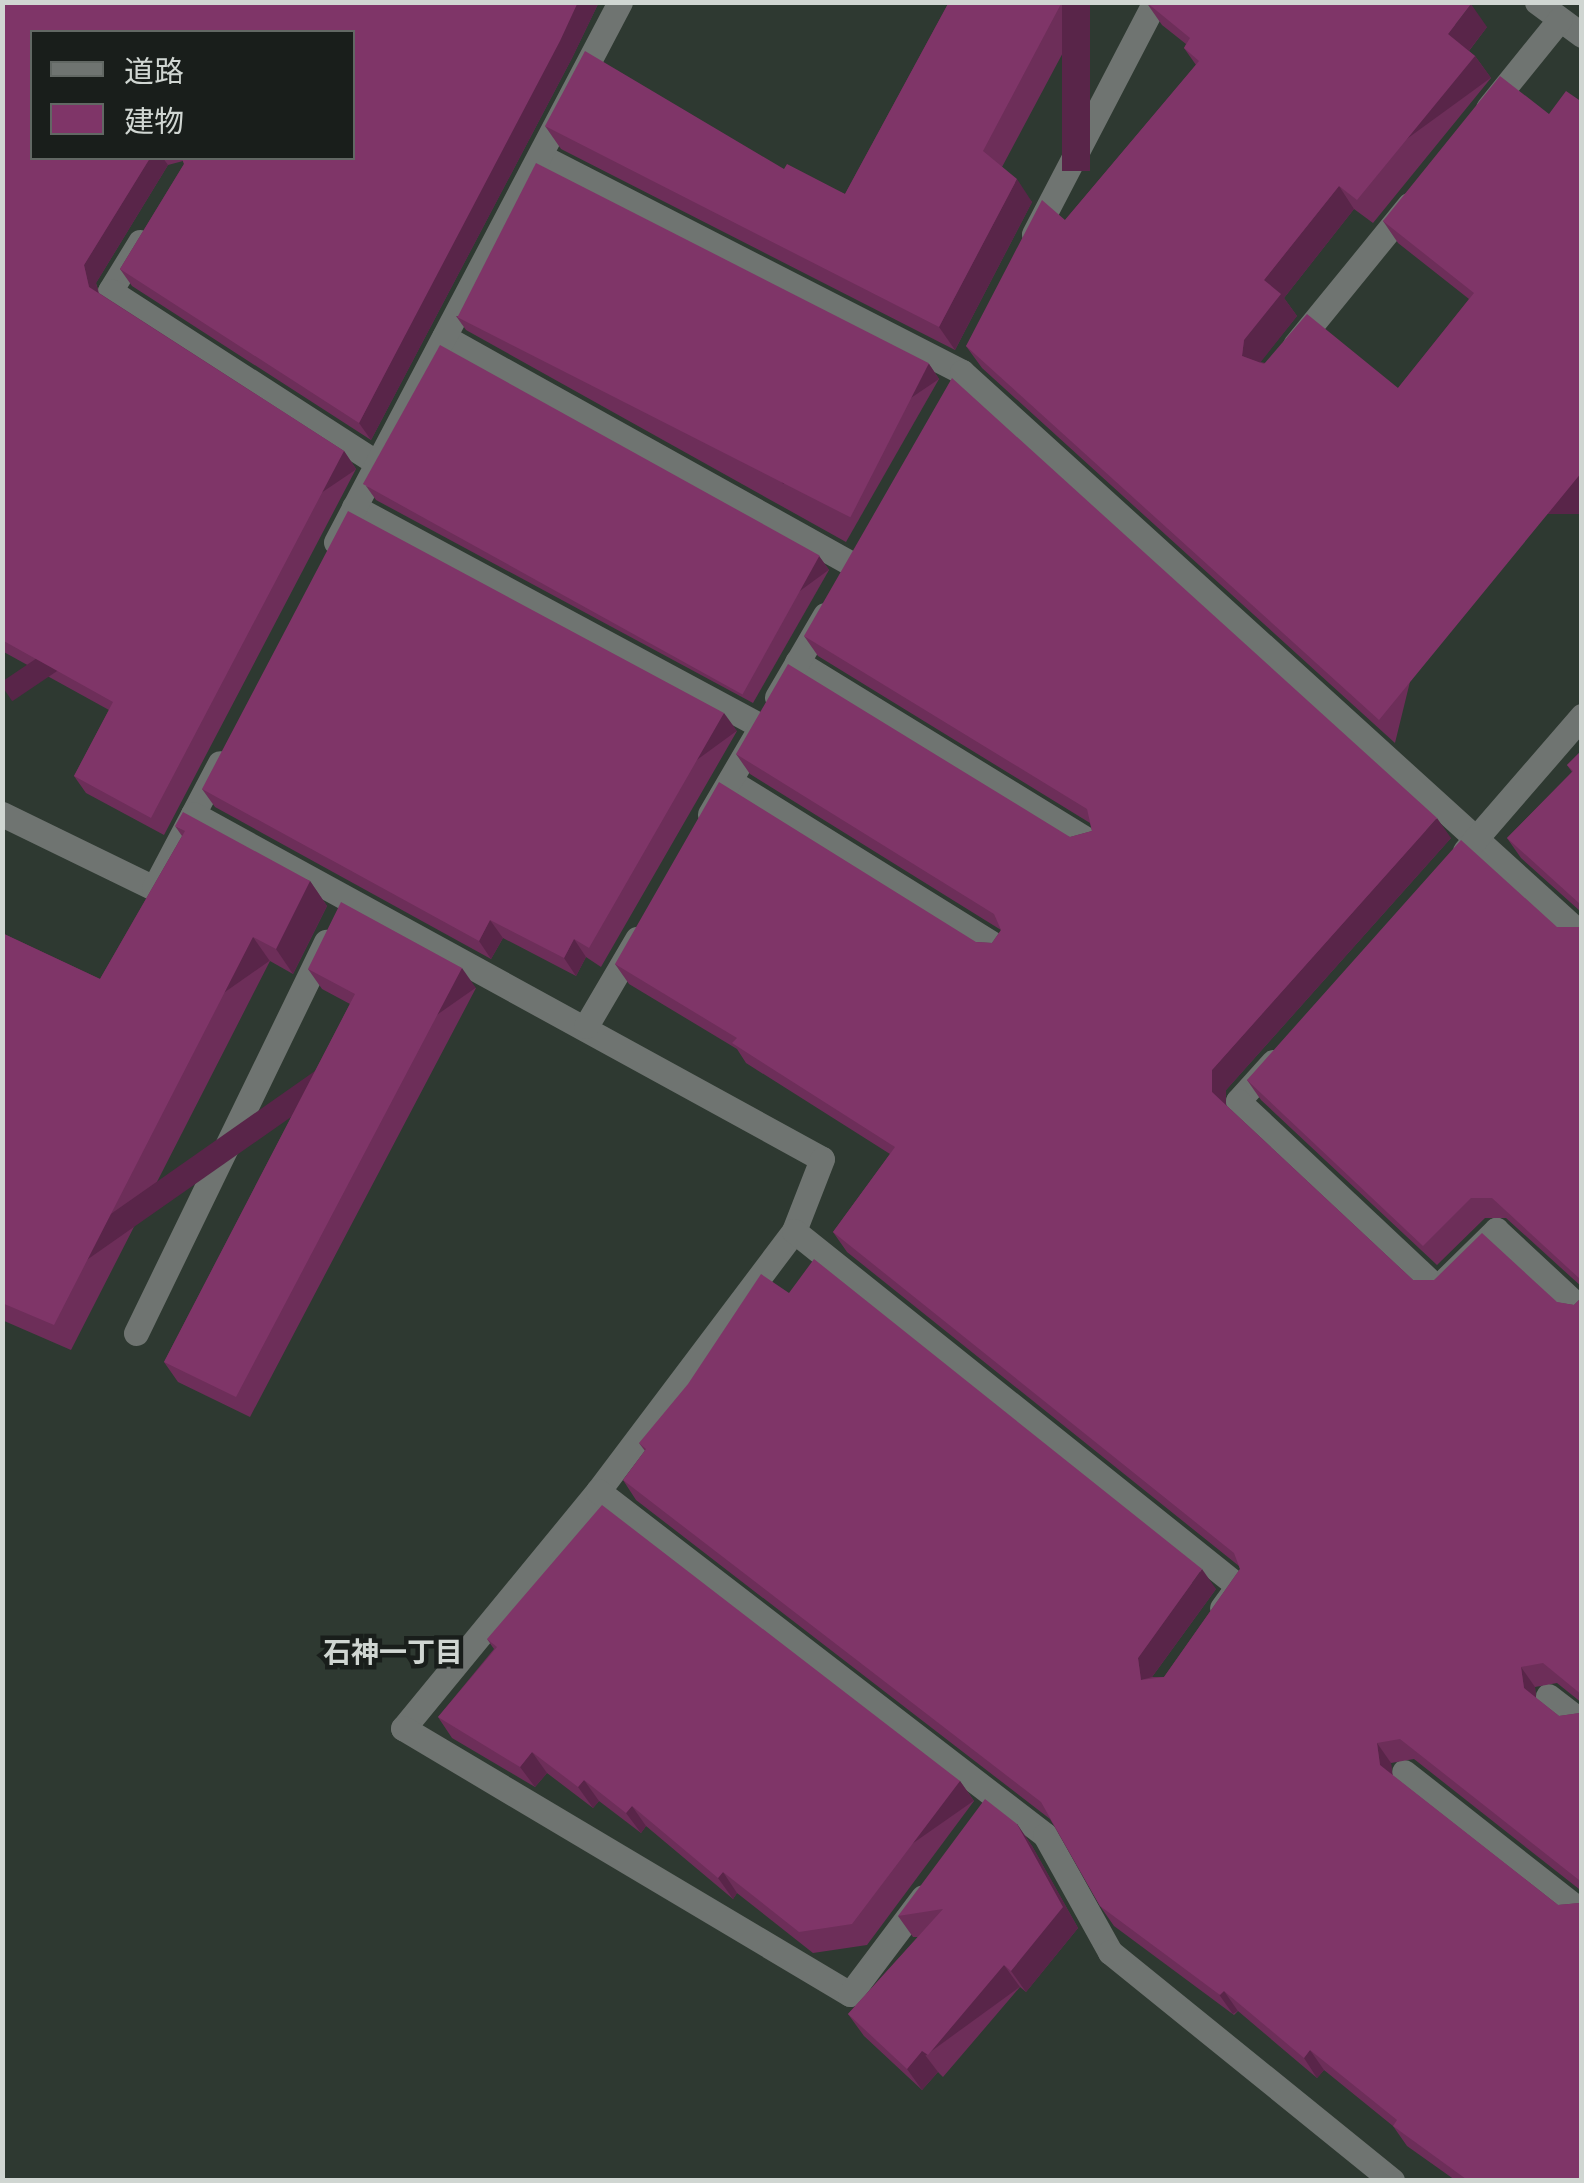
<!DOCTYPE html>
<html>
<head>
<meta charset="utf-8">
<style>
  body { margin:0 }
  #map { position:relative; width:1584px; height:2183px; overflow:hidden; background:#2e3931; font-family:Roboto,"Noto Sans JP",sans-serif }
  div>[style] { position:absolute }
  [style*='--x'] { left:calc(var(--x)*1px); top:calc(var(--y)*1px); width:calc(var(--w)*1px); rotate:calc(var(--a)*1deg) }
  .minor>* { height:25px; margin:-12.5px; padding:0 12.5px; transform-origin:12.5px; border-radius:12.5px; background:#6f7471 }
  .wall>* { inset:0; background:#6d2e59 }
  .shaded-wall>* { inset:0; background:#592549; transform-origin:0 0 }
  .building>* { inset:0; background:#7f3568; transform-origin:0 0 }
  span { translate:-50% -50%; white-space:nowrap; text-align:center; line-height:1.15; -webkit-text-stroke:9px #191e1b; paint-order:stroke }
  .neighbourhood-label { font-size:28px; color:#d0d6d2; font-weight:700 }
  .frame { position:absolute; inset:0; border:5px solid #d0d6d2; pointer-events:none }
  .legend { position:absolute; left:30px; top:30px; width:325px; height:130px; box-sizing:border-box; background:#191e1b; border:2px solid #626864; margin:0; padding:12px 18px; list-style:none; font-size:30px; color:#d0d6d2 }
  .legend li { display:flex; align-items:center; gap:20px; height:50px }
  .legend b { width:50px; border:2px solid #626864 }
</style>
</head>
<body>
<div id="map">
  <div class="minor">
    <i style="--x:1537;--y:2;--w:56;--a:36.3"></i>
    <i style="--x:1488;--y:108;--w:114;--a:-51"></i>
    <i style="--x:540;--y:156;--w:474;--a:27.1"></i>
    <i style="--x:962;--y:372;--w:837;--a:42.24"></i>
    <i style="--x:1034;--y:234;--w:262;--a:-62.5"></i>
    <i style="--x:140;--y:242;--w:57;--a:121.5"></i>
    <i style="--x:110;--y:291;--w:318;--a:32.8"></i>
    <i style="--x:444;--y:337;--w:469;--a:29.1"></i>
    <i style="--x:1295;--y:345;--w:181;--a:-50.8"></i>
    <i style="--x:354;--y:507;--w:462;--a:28.3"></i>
    <i style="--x:336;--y:542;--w:610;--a:-62.26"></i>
    <i style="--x:797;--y:662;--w:346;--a:31.5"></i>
    <i style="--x:777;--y:697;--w:95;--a:-59.7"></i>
    <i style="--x:730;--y:781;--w:317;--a:31.8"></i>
    <i style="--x:2;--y:814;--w:169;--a:26"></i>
    <i style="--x:154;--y:888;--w:141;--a:-62.2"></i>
    <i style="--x:193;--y:814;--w:717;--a:28.74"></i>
    <i style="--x:822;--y:1159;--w:77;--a:111.3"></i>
    <i style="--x:794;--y:1231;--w:326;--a:127"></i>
    <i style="--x:598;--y:1491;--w:307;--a:129.4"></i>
    <i style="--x:403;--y:1728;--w:520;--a:30.76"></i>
    <i style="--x:850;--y:1994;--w:121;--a:-53"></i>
    <i style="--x:710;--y:814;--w:95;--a:-59.7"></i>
    <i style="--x:1465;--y:851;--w:179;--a:-49.1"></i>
    <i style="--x:586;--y:1026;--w:101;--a:-59.6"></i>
    <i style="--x:1273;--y:1062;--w:52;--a:131.9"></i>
    <i style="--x:1238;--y:1101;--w:273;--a:43.2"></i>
    <i style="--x:1437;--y:1288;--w:83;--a:-44.5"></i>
    <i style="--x:1496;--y:1230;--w:117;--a:42.9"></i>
    <i style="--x:794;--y:1231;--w:568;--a:38.64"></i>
    <i style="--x:1238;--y:1586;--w:27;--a:126"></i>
    <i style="--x:136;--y:1333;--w:435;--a:-64.1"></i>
    <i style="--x:598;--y:1491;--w:564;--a:37.58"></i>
    <i style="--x:1045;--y:1835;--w:134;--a:60.9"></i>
    <i style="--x:1110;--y:1952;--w:363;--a:39"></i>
    <i style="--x:1548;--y:1696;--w:43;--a:37.4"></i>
    <i style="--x:1404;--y:1772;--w:226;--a:38.2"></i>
  </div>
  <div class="wall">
    <i style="clip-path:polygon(evenodd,2px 2px,599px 2px,572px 58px,371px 440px,132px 286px,120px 269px,184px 164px,183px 161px,168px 165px,96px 283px,99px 293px,344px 451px,356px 469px,164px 835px,86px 793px,74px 776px,109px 710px,2px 651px,2px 2px,32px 32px,352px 32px,352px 158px,32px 158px,32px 32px)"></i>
    <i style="clip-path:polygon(949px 2px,1090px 2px,1002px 167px,1032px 202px,955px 350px,561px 149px,545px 126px,784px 169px,845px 194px)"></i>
    <i style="clip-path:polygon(1146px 2px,1487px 27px,1469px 51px,1475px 56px,1491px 78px,1373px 223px,1354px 209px,1284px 298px,1297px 316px,1260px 362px,1398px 388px,1469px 299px,1398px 243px,1383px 221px,1549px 114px,1395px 743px,982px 368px,966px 346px,1065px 220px,1196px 65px,1184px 48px,1186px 44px,1162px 25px)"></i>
    <i style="clip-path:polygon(456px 316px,929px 364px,939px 379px,846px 542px,466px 330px)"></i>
    <i style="clip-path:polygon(366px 486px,819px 556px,829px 570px,753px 703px,376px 500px)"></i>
    <i style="clip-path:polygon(evenodd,804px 636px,1451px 838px,1226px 1090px,1226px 1105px,1413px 1280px,1574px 1305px,1582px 1297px,1582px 1703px,1557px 1683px,1535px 1687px,1536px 1698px,1559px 1716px,1580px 1713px,1582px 2180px,1455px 2180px,1407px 2146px,1393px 2126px,1324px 2070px,1317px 2078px,1238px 2011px,1234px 2015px,1114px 1926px,1100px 1906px,1050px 1819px,636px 1500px,623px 1480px,645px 1451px,639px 1443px,1216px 1589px,1152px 1677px,1164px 1677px,1240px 1569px,1239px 1566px,847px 1252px,833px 1232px,890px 1154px,746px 1063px,737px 1049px,629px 984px,615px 964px,976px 942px,992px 943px,1001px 930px,750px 774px,736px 754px,1070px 837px,1092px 831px,1090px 823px,818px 656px,804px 636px,1414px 1759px,1579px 1889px,1580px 1903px,1558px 1905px,1392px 1775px,1391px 1763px,1414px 1759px)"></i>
    <i style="clip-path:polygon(737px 731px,601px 967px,586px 957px,576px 976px,503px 938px,491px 959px,215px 807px,202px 789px)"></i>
    <i style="clip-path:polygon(1582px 750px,1582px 1287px,1506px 1218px,1485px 1218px,1437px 1265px,1261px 1100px,1247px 1080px,1557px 927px,1579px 927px,1580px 911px,1521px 858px,1507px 838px,1572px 772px,1567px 765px)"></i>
    <i style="clip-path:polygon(175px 826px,310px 881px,327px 906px,293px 974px,270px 961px,71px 1350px,2px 1320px,2px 933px,100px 979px,182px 836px)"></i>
    <i style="clip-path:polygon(308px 969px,476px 988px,250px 1417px,178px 1382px,164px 1362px,350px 1004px,322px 989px)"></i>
    <i style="clip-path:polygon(487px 1639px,960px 1781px,974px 1801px,867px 1945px,813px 1953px,737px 1893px,733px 1899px,646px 1826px,641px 1833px,599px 1801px,593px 1808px,547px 1773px,535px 1787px,452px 1738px,438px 1717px,494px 1649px)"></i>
    <i style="clip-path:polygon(1017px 1824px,1032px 1846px,1078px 1928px,1026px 1992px,1020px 1987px,943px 2077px,938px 2072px,922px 2090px,864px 2036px,848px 2014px,918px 1937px,913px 1937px,898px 1916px)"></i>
  </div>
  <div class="shaded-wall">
    <i style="clip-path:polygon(578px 2px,599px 2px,572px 58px,371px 440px,359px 423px)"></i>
    <i style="left:1062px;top:2px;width:28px;height:169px"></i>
    <i style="clip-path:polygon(1471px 4px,1487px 27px,1464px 57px,1448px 34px)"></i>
    <i style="left:1475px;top:56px;width:27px;height:186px;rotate:54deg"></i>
    <i style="clip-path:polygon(150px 158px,163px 158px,168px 165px,96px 283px,101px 305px,89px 287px,84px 265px)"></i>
    <i style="clip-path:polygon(1017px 179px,1032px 202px,955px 350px,939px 327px)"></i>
    <i style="clip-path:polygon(1339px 186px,1354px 209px,1284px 298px,1297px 316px,1260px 363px,1242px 356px,1244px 340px,1264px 280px)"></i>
    <i style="left:929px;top:364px;width:18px;height:188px;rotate:56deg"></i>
    <i style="left:344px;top:451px;width:22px;height:415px;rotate:56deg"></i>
    <i style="left:1582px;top:472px;width:42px;height:320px;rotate:90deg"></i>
    <i style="left:819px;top:556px;width:17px;height:153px;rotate:54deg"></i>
    <i style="left:724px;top:713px;width:22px;height:271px;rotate:54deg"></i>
    <i style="clip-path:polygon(1437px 818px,1451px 838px,1226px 1090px,1226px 1112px,1212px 1092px,1212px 1070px)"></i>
    <i style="clip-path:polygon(310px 881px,327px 906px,293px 974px,276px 949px)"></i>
    <i style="clip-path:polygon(490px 920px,503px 938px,491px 959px,479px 941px)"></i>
    <i style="left:253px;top:937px;width:29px;height:436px;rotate:55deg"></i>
    <i style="clip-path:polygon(574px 939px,586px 957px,576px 976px,564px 958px)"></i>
    <i style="left:462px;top:968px;width:24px;height:485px;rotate:55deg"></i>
    <i style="clip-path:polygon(1202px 1569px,1216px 1589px,1152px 1677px,1141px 1680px,1138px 1658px)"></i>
    <i style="clip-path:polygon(1521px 1667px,1535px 1687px,1537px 1708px,1524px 1688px)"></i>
    <i style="clip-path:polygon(1377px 1743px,1391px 1763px,1394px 1785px,1380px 1765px)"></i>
    <i style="clip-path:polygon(532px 1752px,547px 1773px,535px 1787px,520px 1767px)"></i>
    <i style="clip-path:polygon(584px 1780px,599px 1801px,593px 1808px,578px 1787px)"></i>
    <i style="left:960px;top:1781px;width:24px;height:179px;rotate:55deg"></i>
    <i style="clip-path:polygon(632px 1806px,646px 1826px,641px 1833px,626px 1813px)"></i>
    <i style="clip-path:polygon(1017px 1824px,1032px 1846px,1078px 1928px,1026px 1992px,1011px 1971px)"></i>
    <i style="clip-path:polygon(723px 1872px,737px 1893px,733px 1899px,718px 1878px)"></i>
    <i style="left:1004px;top:1965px;width:27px;height:118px;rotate:54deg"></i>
    <i style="left:1224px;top:1991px;width:24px;height:6px;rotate:55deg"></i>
    <i style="clip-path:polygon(1310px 2050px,1324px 2070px,1317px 2078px,1304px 2058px)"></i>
    <i style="clip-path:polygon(922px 2051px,938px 2072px,922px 2090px,907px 2069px)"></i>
  </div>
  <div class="building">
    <i style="clip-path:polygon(2px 2px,578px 2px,560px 41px,359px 423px,120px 269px,184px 164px,182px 158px,352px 158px,352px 32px,32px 32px,32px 158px,150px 158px,84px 265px,89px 287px,344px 451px,151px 818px,74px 776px,113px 702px,2px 640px)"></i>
    <i style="clip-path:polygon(949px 2px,1062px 2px,983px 151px,1017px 179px,939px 327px,545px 126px,585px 51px,784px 169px,787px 164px,845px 194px)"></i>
    <i style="clip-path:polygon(1146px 2px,1469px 2px,1471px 4px,1448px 34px,1475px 56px,1357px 200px,1339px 186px,1264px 280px,1281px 294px,1244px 340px,1242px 356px,1264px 364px,1307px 314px,1398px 388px,1474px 293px,1383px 221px,1500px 76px,1549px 114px,1566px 91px,1582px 102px,1582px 472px,1379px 720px,966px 346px,1042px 200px,1065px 220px,1199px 61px,1184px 48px,1190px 38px)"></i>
    <i style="left:536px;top:163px;width:441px;height:173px;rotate:27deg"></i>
    <i style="left:440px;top:345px;width:434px;height:159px;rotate:29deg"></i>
    <i style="clip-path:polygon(evenodd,952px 378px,1437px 818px,1212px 1070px,1212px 1092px,1413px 1280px,1434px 1280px,1482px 1233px,1557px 1302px,1574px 1305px,1582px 1297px,1582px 1695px,1543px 1663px,1521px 1667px,1524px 1688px,1559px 1716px,1580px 1713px,1582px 1706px,1582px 2180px,1465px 2180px,1466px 2179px,1393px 2126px,1397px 2120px,1310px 2050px,1304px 2058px,1224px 1991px,1220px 1995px,1100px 1906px,1041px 1802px,623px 1480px,646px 1449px,639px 1443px,688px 1384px,761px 1274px,789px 1293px,814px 1259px,1202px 1569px,1138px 1658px,1141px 1680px,1164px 1677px,1240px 1569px,1234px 1553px,833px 1232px,895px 1147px,732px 1043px,737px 1038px,615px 964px,719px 782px,976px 942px,992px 943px,1001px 930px,994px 914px,736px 754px,788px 664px,1070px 837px,1092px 831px,1087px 809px,804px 636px,952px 378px,1400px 1739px,1579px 1880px,1580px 1903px,1558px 1905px,1380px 1765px,1377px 1743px,1400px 1739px)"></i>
    <i style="clip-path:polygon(348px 511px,724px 713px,589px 948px,574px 939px,564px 958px,490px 920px,479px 941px,202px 789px)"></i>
    <i style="clip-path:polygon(1582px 750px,1582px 1286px,1580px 1279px,1492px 1198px,1471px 1198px,1423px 1246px,1247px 1080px,1461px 840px,1557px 927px,1579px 927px,1580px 904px,1507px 838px,1573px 771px,1567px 765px)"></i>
    <i style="clip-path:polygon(183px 812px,310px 881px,276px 949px,253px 937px,54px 1325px,2px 1303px,2px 933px,100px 979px,185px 831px,175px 826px)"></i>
    <i style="clip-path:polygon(341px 902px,462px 968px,236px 1397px,164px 1362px,355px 994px,308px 969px)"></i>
    <i style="clip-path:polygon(602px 1505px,960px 1781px,852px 1924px,799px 1932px,723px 1872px,718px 1878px,632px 1806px,626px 1813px,584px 1780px,578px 1787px,532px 1752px,520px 1767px,438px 1717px,497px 1647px,487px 1639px)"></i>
    <i style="clip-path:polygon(985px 1799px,1017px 1824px,1063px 1907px,1011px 1971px,1004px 1965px,928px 2055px,922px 2051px,907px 2069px,848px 2014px,943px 1909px,898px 1916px)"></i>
  </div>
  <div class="neighbourhood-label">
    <span style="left:393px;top:1653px">石神一丁目</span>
  </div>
  <div class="frame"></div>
  <ul class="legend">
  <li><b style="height:12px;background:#6f7471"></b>道路</li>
  <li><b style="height:28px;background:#7f3568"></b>建物</li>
  </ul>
</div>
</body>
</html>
